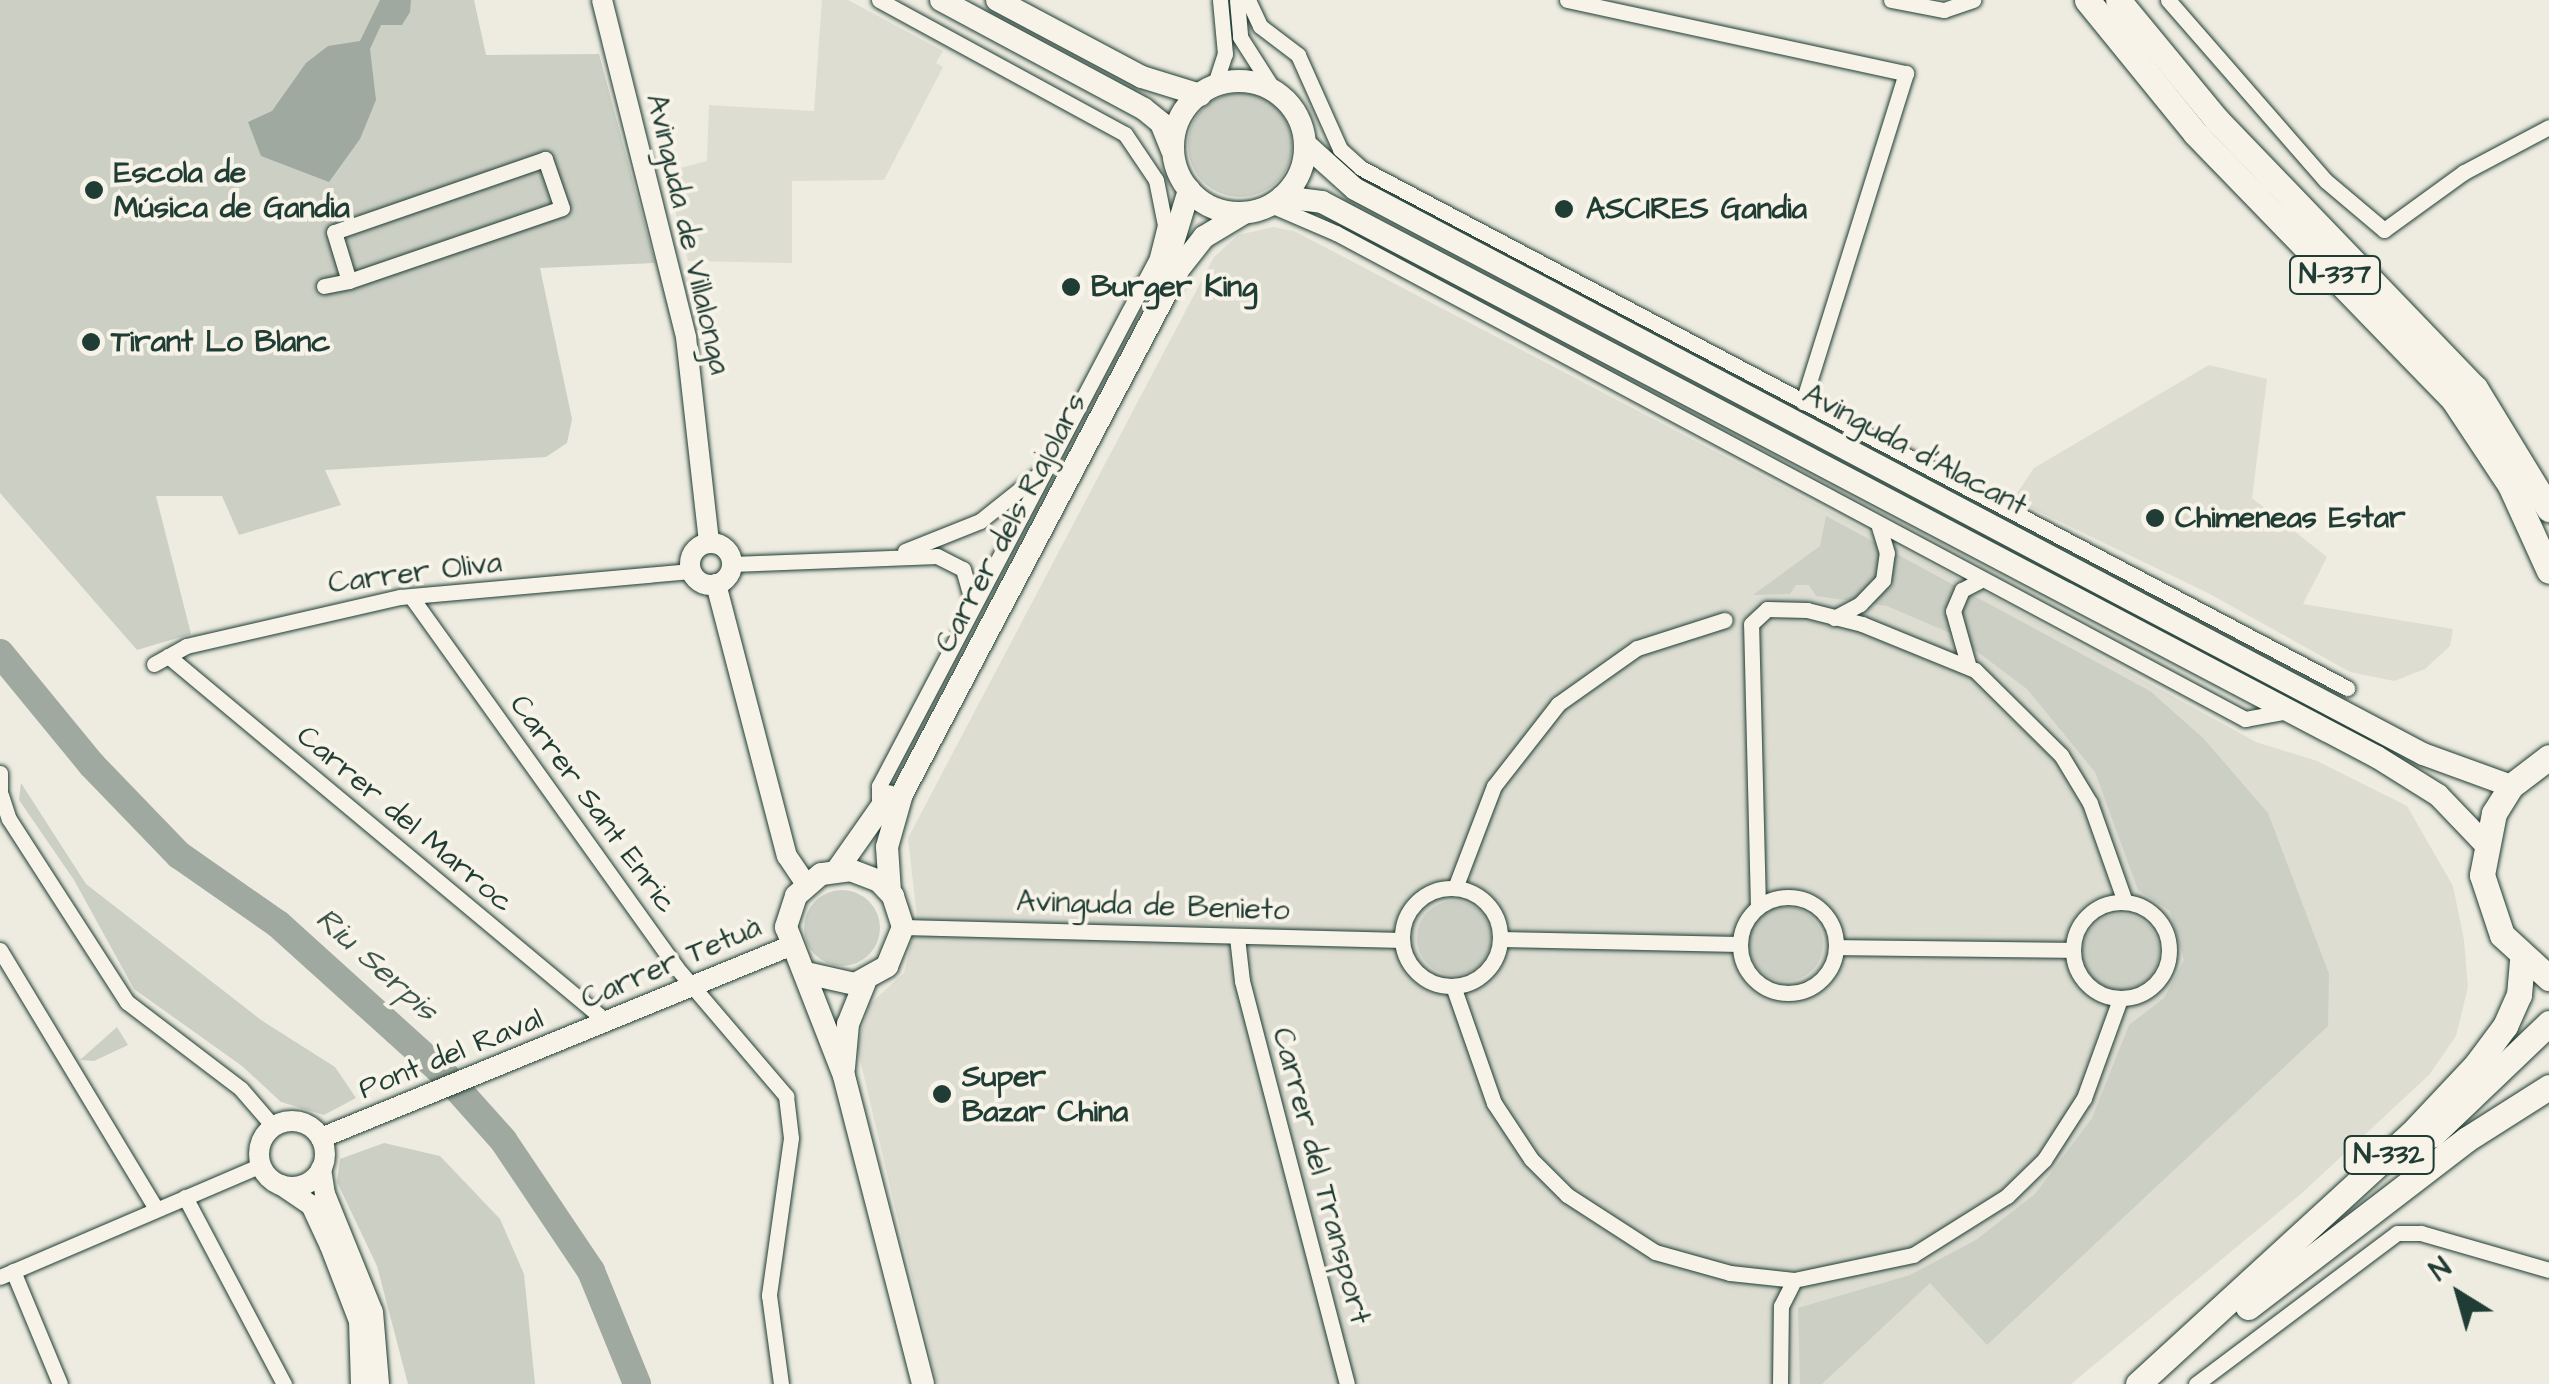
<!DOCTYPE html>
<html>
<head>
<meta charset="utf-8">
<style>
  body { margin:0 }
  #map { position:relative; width:2549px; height:1384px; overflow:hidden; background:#eeece1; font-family:"Architects Daughter",sans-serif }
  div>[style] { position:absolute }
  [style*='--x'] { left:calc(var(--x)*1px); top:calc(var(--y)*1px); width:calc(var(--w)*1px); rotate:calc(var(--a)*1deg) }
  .built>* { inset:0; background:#ddddd2 }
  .green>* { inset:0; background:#cccfc4 }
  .round { border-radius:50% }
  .water>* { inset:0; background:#9fa99f }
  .river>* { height:28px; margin:-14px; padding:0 14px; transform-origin:14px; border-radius:14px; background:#9fa99f }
  .roads { filter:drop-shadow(0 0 2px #1f3d34) drop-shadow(0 0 2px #1f3d34) }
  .minor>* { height:15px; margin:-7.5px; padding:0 7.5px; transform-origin:7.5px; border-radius:7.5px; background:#f7f3e8 }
  .minor>.ring { margin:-7.5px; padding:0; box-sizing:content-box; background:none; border:15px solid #f7f3e8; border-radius:50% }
  .tertiary>* { height:20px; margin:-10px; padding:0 10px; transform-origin:10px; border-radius:10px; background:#f7f3e8 }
  .tertiary>.ring { margin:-10px; padding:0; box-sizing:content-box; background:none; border:20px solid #f7f3e8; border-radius:50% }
  .secondary>* { height:22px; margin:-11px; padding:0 11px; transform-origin:11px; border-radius:11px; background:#f7f3e8 }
  .secondary>.ring { margin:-11px; padding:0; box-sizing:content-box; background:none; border:22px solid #f7f3e8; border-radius:50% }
  .trunk>* { height:25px; margin:-12.5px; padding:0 12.5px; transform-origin:12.5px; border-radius:12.5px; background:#f7f3e8 }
  .dots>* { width:28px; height:28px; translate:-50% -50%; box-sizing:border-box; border:5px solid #f7f3e8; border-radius:50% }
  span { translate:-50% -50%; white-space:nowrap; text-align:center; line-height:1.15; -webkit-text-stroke:8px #f7f3e8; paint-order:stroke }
  .shield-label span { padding:2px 8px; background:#f7f3e8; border:2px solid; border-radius:8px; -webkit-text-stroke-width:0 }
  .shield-label { font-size:28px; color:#1f3d34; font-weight:700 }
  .poi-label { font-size:30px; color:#1f3d34; font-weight:700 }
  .left { translate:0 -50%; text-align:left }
  .street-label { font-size:30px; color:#1f3d34 }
  .water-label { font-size:32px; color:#3f584f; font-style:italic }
  .north { position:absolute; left:2409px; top:1244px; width:100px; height:100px; -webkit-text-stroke:8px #f7f3e8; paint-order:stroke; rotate:323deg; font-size:28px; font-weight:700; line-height:40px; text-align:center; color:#1f3d34 }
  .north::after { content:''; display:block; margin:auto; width:35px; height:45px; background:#1f3d34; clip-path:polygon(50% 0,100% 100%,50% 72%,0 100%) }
</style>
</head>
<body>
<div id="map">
  <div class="built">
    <i style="clip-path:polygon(822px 0,848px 0,943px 51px,936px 63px,943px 67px,884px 180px,792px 181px,792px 263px,688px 261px,665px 172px,707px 161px,709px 105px,814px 111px)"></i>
    <i style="clip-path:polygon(1273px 227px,1294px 231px,1986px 593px,2256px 742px,2317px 761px,2407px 806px,2453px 886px,2464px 940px,2468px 987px,2456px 1036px,2429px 1075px,2302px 1193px,2071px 1384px,937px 1384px,857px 1047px,869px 1005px,904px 973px,917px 918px,908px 838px,1214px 257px,1238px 235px)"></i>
    <i style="clip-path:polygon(2209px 365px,2267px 379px,2252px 498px,2327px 557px,2303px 604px,2453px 629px,2450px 646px,2425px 669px,2394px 681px,2350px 672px,2208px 593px,2013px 499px,2034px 468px)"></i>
  </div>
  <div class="green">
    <i style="clip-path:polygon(0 0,474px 0,486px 55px,599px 54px,655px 263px,540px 268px,572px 419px,567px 443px,546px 457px,325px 470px,341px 505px,239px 535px,222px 496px,156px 496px,191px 634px,137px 650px,0 493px)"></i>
    <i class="round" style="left:1188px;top:93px;width:104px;height:104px"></i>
    <i style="clip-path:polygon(1826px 516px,2150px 691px,2203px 738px,2268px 813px,2329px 974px,2328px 1026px,1987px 1345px,1930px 1283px,1822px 1384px,1800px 1384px,1798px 1308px,1910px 1275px,1976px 1240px,2035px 1194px,2092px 1118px,2129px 1025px,2164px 998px,2184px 960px,2170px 911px,2138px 890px,2095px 772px,2027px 689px,1955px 635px,1887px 606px,1816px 596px,1809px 585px,1796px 585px,1790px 594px,1753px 595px,1820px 546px)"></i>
    <i style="clip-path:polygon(21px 783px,86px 884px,261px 1020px,335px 1067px,356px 1098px,324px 1115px,281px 1102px,242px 1066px,134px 989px,74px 880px,19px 800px)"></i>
    <i class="round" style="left:804px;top:890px;width:76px;height:76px"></i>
    <i class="round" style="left:1417px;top:901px;width:74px;height:74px"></i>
    <i class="round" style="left:1749px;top:907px;width:74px;height:74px"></i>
    <i class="round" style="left:2083px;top:914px;width:76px;height:76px"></i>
    <i style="clip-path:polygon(117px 1027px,128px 1045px,94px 1061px,80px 1060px)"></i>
    <i style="clip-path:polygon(384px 1143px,440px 1156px,500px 1219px,524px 1274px,535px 1384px,408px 1384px,377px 1266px,337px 1182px,340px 1159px)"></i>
  </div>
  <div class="water">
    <i style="clip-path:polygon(380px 0,411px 0,410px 12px,402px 25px,381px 25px,370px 49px,376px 100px,360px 139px,329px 182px,261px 156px,248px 122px,272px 111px,306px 63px,328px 46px,360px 41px)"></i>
  </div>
  <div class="river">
    <i style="--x:0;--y:653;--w:145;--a:50.6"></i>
    <i style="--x:92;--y:765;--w:125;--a:46"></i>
    <i style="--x:179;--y:855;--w:121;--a:34.9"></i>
    <i style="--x:278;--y:924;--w:224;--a:42.1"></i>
    <i style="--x:444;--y:1074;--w:89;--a:48.2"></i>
    <i style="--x:503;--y:1140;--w:158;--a:56.1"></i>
    <i style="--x:591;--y:1271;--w:122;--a:67.8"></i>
  </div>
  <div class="roads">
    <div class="minor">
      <i style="--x:879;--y:0;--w:280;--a:28.6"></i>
      <i style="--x:1125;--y:134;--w:55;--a:56"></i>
      <i style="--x:1156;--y:180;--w:46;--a:78.7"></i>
      <i style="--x:1165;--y:225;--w:34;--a:104"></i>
      <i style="--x:1157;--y:258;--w:597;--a:117.77"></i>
      <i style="--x:879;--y:786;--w:22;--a:90"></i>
      <i style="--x:1237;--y:0;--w:37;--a:85"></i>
      <i style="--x:1240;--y:37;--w:65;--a:57.5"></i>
      <i style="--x:1248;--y:0;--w:29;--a:65"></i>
      <i style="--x:1260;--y:26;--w:48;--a:37.3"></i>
      <i style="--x:1298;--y:55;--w:103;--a:65.9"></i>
      <i style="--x:1340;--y:149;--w:28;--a:42"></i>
      <i style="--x:1361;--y:168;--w:1115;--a:27.81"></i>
      <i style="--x:1567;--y:0;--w:347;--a:12.2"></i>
      <i style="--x:1906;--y:73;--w:345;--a:107.4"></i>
      <i style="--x:1891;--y:0;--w:54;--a:10.7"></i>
      <i style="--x:1944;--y:10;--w:31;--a:-19"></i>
      <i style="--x:2168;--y:0;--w:240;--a:48.9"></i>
      <i style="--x:2326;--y:181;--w:76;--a:40.2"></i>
      <i style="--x:2384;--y:230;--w:99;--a:-35.9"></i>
      <i style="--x:2464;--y:172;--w:96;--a:-27.9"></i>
      <i style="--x:1214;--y:87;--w:35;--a:-72"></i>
      <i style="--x:1225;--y:54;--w:54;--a:-95.3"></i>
      <i style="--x:1271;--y:205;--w:71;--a:23.3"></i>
      <i style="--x:1336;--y:233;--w:1031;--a:28.13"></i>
      <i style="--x:2245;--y:719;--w:44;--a:-10.5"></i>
      <i style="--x:324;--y:286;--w:25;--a:-11"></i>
      <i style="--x:349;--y:281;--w:225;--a:-18.9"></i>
      <i style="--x:562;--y:208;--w:52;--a:-109.1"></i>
      <i style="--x:545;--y:159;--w:223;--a:160.9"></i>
      <i style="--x:334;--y:232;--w:51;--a:73"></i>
      <i style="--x:905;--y:551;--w:81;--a:-21.8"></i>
      <i style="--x:980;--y:521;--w:75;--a:-38.5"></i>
      <i style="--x:732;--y:564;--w:205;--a:-2.2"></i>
      <i style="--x:937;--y:556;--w:29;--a:27"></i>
      <i style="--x:963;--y:569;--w:37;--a:74"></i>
      <i style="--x:412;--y:598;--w:454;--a:54.4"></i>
      <i style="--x:676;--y:967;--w:170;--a:49.5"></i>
      <i style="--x:786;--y:1096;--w:42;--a:83.2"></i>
      <i style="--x:791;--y:1138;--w:159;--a:98"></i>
      <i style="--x:769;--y:1295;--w:90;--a:82.3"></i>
      <i style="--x:1834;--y:618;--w:30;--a:-28"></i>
      <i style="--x:1860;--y:604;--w:33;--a:-46"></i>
      <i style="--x:1883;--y:580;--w:27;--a:-82"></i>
      <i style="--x:1887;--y:553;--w:30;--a:-107"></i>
      <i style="--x:168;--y:656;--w:572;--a:39.82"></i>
      <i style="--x:154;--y:664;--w:37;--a:-29"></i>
      <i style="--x:186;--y:646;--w:220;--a:-12.9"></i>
      <i style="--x:400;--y:597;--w:292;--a:-5.1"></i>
      <i style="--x:1968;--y:664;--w:55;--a:-105.8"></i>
      <i style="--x:1953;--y:611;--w:23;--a:-67"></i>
      <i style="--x:1962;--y:590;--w:19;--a:-28"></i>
      <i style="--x:0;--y:773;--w:23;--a:90"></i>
      <i style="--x:1;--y:795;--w:25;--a:72"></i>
      <i style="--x:9;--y:819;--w:218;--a:57.2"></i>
      <i style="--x:127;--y:1002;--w:143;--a:37.3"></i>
      <i style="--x:241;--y:1089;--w:49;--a:49.1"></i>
      <i class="ring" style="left:1402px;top:888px;width:83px;height:83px"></i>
      <i style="--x:1455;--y:888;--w:109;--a:-69.1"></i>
      <i style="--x:1494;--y:786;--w:104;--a:-52"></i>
      <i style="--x:1558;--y:704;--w:97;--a:-35.3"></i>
      <i style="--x:1637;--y:648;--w:92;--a:-17.7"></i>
      <i class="ring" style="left:1740px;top:897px;width:81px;height:81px"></i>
      <i class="ring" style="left:2073px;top:902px;width:81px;height:81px"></i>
      <i style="--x:1758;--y:907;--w:283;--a:-91.4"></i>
      <i style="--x:1751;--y:624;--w:22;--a:-43"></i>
      <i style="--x:1767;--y:609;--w:40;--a:1.4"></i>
      <i style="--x:1807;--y:610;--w:57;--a:14.3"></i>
      <i style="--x:1862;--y:624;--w:122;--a:22.2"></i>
      <i style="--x:1975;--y:670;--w:121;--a:44.7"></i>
      <i style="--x:2061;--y:755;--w:56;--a:58.9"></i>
      <i style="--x:2090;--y:803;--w:105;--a:70.5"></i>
      <i style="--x:903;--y:927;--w:499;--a:1.5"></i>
      <i style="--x:1237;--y:937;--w:44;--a:83.5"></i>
      <i style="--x:1242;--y:981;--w:416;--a:75.4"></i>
      <i style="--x:1501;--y:939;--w:238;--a:1.2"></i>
      <i style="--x:1836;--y:947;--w:237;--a:0.7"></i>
      <i style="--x:0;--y:950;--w:302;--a:58.9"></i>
      <i style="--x:1453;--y:986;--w:124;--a:70.7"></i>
      <i style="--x:1494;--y:1103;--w:67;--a:56.5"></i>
      <i style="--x:1531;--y:1159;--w:51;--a:45"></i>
      <i style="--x:1567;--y:1195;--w:105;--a:32.9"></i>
      <i style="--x:1655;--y:1252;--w:78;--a:15.6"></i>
      <i style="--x:1730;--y:1273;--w:64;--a:6.2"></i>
      <i style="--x:1794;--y:1280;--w:122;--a:-11.9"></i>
      <i style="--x:1913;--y:1255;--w:111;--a:-32.1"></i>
      <i style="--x:2007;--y:1196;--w:52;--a:-44.2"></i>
      <i style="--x:2044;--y:1160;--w:74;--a:-57.2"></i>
      <i style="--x:2084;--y:1098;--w:105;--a:-70"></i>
      <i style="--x:185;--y:1197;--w:212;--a:62.1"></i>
      <i style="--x:13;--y:1271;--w:122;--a:67.4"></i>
      <i style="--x:0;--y:1277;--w:284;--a:-23.2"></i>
      <i style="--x:1780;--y:1384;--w:78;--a:-89.3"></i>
      <i style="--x:1781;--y:1306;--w:29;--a:-63"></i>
      <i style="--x:2196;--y:1384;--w:251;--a:-36.9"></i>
      <i style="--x:2397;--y:1233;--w:24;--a:0"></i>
      <i style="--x:2421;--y:1233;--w:133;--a:16.1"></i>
    </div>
    <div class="tertiary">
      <i style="--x:602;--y:0;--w:347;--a:76"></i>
      <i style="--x:686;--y:337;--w:207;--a:83.6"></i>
      <i class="ring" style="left:690px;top:543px;width:22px;height:22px"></i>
      <i style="--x:716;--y:584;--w:281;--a:75.4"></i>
      <i style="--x:787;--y:856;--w:34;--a:56"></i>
      <i class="ring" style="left:259px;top:1121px;width:46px;height:46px"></i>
      <i style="--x:321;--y:1138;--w:507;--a:-22.26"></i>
      <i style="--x:321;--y:1169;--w:25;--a:81"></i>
      <i style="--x:325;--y:1194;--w:127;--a:67.9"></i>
      <i style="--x:373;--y:1312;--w:72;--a:85.2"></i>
      <i style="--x:281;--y:1185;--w:36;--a:34"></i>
      <i style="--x:311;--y:1205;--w:45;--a:65.1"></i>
      <i style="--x:330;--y:1246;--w:80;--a:68.9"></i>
      <i style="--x:359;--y:1321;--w:63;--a:88.2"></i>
    </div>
    <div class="secondary">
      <i style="--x:941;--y:0;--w:230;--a:28.2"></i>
      <i style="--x:1144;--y:109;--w:22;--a:39"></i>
      <i style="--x:1161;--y:123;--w:29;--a:68"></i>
      <i style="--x:997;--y:0;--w:164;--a:28"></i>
      <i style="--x:1142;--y:77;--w:61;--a:17.2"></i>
      <i class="ring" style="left:1173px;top:81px;width:110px;height:110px"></i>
      <i style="--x:1305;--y:144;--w:67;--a:42"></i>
      <i style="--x:1355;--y:189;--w:1208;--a:27.88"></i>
      <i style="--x:2423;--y:754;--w:94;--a:20"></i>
      <i style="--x:1282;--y:197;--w:40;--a:7.1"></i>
      <i style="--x:1322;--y:202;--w:1192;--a:27.75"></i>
      <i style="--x:2377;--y:757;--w:72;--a:31.9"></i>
      <i style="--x:2438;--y:795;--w:66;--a:46.2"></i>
      <i style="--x:1164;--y:272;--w:86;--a:-73"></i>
      <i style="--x:837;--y:870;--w:90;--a:-54.9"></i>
      <i style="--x:890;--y:892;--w:45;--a:-93.8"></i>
      <i style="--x:887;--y:847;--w:55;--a:-74.2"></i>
      <i style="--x:902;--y:794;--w:592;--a:-62.22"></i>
      <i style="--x:1178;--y:270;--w:42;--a:-51.8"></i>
      <i style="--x:1204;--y:237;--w:47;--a:-31"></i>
      <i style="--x:806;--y:973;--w:50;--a:12.7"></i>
      <i style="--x:855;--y:984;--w:37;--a:-29"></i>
      <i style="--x:887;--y:966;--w:42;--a:-67.7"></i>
      <i style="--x:903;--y:927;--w:33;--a:-108"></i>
      <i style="--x:893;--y:896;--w:21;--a:-133"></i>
      <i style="--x:879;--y:881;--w:30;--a:-159"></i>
      <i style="--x:851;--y:870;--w:30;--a:172"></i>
      <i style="--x:821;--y:874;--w:33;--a:139"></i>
      <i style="--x:796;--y:896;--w:33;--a:108"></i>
      <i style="--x:786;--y:927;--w:160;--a:68.7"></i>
      <i style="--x:844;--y:1076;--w:318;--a:75.6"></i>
      <i style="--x:844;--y:1068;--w:44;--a:-84.8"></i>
      <i style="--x:848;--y:1024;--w:45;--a:-68"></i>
    </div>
    <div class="trunk">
      <i style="--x:2087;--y:0;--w:171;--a:50.9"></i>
      <i style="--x:2195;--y:133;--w:371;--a:45.9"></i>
      <i style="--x:2453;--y:399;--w:103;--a:56.5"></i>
      <i style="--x:2510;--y:485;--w:94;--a:65.6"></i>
      <i style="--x:2118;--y:0;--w:156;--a:50.5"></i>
      <i style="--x:2217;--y:120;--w:372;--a:46.1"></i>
      <i style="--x:2475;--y:388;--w:142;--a:58.6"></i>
      <i style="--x:2549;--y:757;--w:48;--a:142.7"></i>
      <i style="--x:2511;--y:786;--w:32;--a:122"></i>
      <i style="--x:2494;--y:813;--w:63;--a:101"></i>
      <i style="--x:2482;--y:875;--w:63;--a:71.6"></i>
      <i style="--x:2502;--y:935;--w:64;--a:42.5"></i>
      <i style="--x:2432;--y:1135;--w:162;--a:-43.7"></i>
      <i style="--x:2248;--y:1307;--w:276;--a:-37.5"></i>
      <i style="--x:2467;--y:1139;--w:97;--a:-32.4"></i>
      <i style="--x:2138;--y:1384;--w:370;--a:-42.5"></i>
      <i style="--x:2411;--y:1134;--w:95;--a:-46.7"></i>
      <i style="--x:2476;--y:1065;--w:49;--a:-53.4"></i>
      <i style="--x:2505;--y:1026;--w:34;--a:-66"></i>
      <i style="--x:2519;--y:995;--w:35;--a:-85"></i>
    </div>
  </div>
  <div class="dots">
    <i style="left:94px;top:190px;background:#1f3d34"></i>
    <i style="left:1564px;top:209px;background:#1f3d34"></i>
    <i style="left:1071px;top:287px;background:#1f3d34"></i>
    <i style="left:91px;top:342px;background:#1f3d34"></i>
    <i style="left:2155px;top:518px;background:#1f3d34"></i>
    <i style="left:942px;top:1094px;background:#1f3d34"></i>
  </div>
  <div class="shield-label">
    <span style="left:2335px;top:275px">N-337</span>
    <span style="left:2389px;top:1155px">N-332</span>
  </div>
  <div class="poi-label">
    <span class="left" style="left:114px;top:190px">Escola de<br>Música de Gandia</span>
    <span class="left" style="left:1586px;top:209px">ASCIRES Gandia</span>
    <span class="left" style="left:1091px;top:287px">Burger King</span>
    <span class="left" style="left:111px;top:342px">Tirant Lo Blanc</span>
    <span class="left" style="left:2175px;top:518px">Chimeneas Estar</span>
    <span class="left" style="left:962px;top:1094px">Super<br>Bazar China</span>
  </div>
  <div class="street-label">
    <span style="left:688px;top:234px;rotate:77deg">Avinguda de Villalonga</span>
    <span style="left:1915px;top:450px;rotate:28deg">Avinguda d'Alacant</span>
    <span style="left:1011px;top:523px;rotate:-62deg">Carrer dels Rajolars</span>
    <span style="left:415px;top:573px;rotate:-7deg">Carrer Oliva</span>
    <span style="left:593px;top:804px;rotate:54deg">Carrer Sant Enric</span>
    <span style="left:405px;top:819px;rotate:40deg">Carrer del Marroc</span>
    <span style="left:1153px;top:906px;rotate:2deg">Avinguda de Benieto</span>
    <span style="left:671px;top:963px;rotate:-23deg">Carrer Tetuà</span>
    <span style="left:451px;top:1054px;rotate:-22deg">Pont del Raval</span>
    <span style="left:1321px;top:1176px;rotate:75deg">Carrer del Transport</span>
  </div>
  <div class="water-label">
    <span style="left:376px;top:965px;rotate:42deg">Riu Serpis</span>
  </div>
  <div class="north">N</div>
</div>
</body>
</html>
